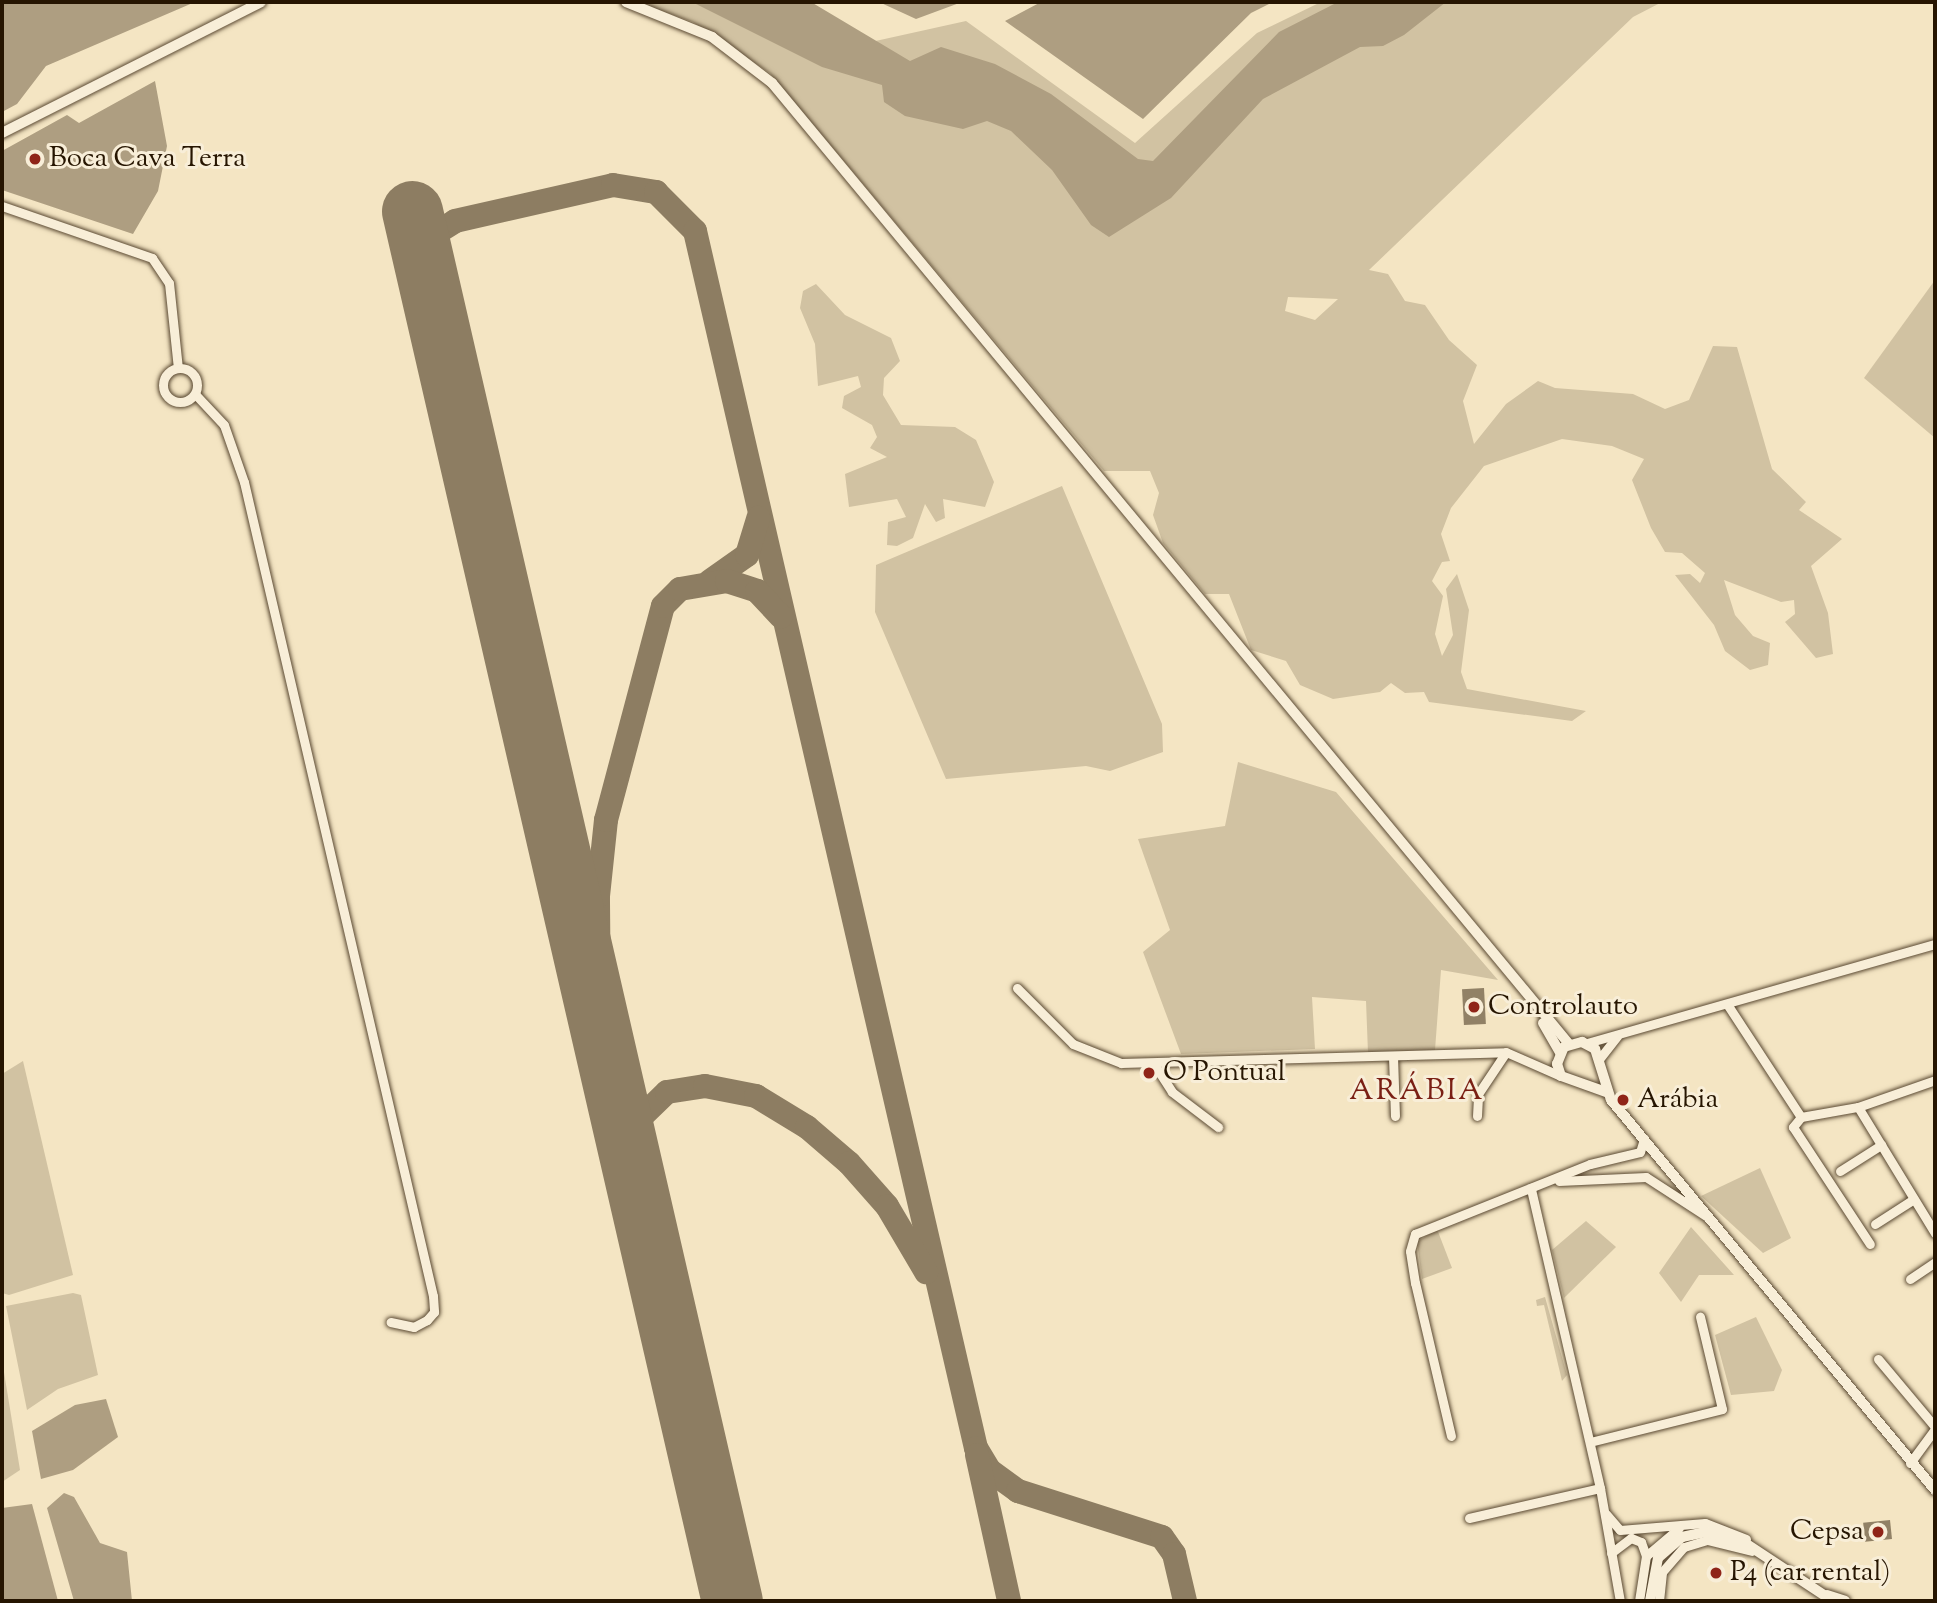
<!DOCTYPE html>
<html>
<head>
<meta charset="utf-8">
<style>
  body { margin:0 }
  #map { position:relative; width:1937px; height:1603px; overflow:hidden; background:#f4e5c3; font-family:"Sorts Mill Goudy",serif }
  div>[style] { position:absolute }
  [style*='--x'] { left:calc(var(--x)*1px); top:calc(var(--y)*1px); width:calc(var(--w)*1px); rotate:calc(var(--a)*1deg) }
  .green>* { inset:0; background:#d1c2a2 }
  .water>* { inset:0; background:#ae9e81 }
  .taxiway>* { height:24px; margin:-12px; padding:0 12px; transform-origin:12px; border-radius:12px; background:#8d7d62 }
  .runway>* { height:61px; margin:-30.5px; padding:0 30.5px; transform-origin:30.5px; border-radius:30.5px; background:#8d7d62 }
  .building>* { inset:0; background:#918166; transform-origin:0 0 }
  .roads { filter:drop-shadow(0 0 2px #5a4932) drop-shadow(0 0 2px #5a4932) }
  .minor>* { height:9px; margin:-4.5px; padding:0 4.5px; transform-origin:4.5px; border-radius:4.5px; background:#f8eed8 }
  .minor>.ring { margin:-4.5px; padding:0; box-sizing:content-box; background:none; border:9px solid #f8eed8; border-radius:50% }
  .tertiary>* { height:10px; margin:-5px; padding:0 5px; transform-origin:5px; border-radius:5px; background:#f8eed8 }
  .dots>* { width:19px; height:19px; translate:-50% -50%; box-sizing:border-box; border:4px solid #f8eed8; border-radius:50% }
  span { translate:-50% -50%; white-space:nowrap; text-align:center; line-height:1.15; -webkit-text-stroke:6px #f8eed8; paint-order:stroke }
  .poi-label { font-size:28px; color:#261501 }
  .left { translate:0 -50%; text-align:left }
  .right { translate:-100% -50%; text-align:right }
  .neighbourhood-label { font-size:30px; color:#7a1f14; letter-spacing:2px }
  .frame { position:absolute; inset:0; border:4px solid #261501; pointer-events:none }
</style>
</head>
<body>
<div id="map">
  <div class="green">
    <i style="clip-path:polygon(evenodd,637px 2px,692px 2px,741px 22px,871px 42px,966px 21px,1135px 143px,1257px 33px,1321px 2px,1662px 2px,1633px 17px,1369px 270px,1388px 274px,1405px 301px,1425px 305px,1449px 340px,1477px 365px,1463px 401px,1474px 444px,1506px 404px,1538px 381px,1555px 388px,1633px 394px,1665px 409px,1689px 400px,1713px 346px,1737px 347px,1772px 469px,1806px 502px,1799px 510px,1842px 539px,1811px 566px,1828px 613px,1833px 654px,1816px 658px,1785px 622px,1795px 614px,1794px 600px,1781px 602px,1724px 580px,1735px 615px,1753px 636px,1770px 643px,1768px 665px,1750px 670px,1725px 651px,1714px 625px,1675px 575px,1690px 574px,1700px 583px,1705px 573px,1682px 553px,1665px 552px,1651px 528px,1632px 480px,1644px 459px,1612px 446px,1562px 439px,1484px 466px,1451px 508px,1441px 534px,1450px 561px,1442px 562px,1432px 581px,1443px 596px,1435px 634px,1442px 656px,1453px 635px,1446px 589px,1457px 574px,1469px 610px,1461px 672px,1467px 689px,1586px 711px,1572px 721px,1429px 702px,1424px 692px,1405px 693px,1391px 683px,1380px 692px,1333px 699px,1300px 685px,1286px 661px,1251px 650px,1229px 594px,1205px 594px,1163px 543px,1153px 515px,1159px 493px,1150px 471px,1104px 471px,770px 73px,693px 22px,637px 2px,1288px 297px,1338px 299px,1315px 320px,1285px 311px,1288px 297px)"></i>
    <i style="clip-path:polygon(1935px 280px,1935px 438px,1864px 378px)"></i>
    <i style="clip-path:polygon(816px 284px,845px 315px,891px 338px,900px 361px,884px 378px,883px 395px,901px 425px,955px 427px,976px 440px,994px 482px,985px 507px,943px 499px,945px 518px,936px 522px,925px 504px,913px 538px,897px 546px,887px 545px,888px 522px,906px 517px,897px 499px,849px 507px,845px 474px,887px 457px,870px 448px,877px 437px,872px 425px,842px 408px,844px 396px,861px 387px,858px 376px,818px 386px,815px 344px,800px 308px,803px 291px)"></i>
    <i style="clip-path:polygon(1062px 486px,1162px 724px,1163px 752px,1110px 771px,1086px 766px,946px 779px,875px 612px,876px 565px)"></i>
    <i style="clip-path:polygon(1238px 762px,1336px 792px,1498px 980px,1441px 970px,1435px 1050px,1368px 1053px,1366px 1001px,1312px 997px,1315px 1049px,1181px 1054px,1143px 952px,1170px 930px,1138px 839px,1225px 826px)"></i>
    <i style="clip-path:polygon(23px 1061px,73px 1275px,9px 1295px,2px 1293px,2px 1074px)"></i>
    <i style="clip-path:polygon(1760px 1168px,1791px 1238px,1763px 1253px,1701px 1196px)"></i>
    <i style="clip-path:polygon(1586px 1221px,1616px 1247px,1564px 1298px,1552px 1250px)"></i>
    <i style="clip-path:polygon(1691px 1227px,1734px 1275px,1699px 1275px,1681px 1302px,1659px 1273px)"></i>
    <i style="clip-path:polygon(1437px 1229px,1452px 1268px,1422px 1279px,1417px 1242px)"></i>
    <i style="clip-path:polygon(73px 1293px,81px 1295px,98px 1375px,58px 1389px,27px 1410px,6px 1306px)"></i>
    <i style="clip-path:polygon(1545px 1297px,1567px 1375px,1562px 1381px,1544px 1305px,1537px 1306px,1536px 1300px)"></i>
    <i style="clip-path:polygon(1756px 1317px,1782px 1370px,1774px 1391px,1731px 1395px,1715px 1335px)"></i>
    <i style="clip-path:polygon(2px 1360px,20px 1470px,2px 1482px)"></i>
  </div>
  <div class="water">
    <i style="clip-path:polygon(2px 2px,195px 2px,46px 66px,17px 104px,2px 112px)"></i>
    <i style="clip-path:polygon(692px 2px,811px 2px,910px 61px,941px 47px,995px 64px,1051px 94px,1138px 159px,1153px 161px,1279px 32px,1338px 2px,1446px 2px,1404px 35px,1383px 46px,1360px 47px,1263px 99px,1171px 198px,1109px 237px,1091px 225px,1052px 170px,1011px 131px,987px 121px,963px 129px,905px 116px,884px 102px,882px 85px,822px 67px)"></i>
    <i style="clip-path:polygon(879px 2px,962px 2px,916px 19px)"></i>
    <i style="clip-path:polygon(1041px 2px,1273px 2px,1251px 13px,1143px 119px,1005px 21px)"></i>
    <i style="clip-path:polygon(155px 81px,167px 146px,158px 191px,133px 234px,2px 190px,2px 151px,67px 115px,79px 123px)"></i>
    <i style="clip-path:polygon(106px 1399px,118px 1437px,73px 1470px,41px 1479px,32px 1431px,75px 1405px)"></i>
    <i style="clip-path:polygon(64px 1493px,74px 1497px,100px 1543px,127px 1552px,132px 1601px,74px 1601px,47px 1508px)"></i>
    <i style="clip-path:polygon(32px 1504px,58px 1601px,2px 1601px,2px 1508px)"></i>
  </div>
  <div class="taxiway">
    <i style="--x:424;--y:263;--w:29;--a:-72"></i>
    <i style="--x:433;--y:235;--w:26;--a:-32"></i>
    <i style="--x:455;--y:221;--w:162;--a:-12.8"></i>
    <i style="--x:613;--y:185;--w:44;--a:9.2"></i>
    <i style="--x:656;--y:192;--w:55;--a:45"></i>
    <i style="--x:695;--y:231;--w:1249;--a:77"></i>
    <i style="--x:976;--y:1448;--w:26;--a:59"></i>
    <i style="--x:989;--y:1470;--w:36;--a:36"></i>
    <i style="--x:1018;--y:1491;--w:151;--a:17.7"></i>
    <i style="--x:1162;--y:1537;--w:21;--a:55"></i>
    <i style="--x:1174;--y:1554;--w:48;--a:76.8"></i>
    <i style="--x:710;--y:581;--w:45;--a:-35.1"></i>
    <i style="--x:747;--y:555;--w:39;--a:-73"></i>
    <i style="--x:599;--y:1017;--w:121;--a:-90.5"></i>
    <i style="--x:598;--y:896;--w:76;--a:-84"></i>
    <i style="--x:606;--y:820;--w:221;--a:-75.1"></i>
    <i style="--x:663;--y:606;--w:24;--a:-45"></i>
    <i style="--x:680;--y:589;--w:48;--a:-9.7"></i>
    <i style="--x:727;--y:581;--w:32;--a:18"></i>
    <i style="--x:757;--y:591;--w:35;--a:47"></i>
    <i style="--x:629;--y:1155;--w:31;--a:-81"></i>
    <i style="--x:634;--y:1124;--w:46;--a:-44.1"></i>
    <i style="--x:667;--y:1092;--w:38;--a:-9"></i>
    <i style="--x:705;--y:1086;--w:52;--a:11.1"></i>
    <i style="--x:756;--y:1096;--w:60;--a:31.3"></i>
    <i style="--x:807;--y:1127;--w:55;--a:40.6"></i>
    <i style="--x:849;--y:1163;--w:57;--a:48.5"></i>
    <i style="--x:887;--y:1206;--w:77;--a:59.4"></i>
    <i style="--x:977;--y:1455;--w:149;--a:77.6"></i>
  </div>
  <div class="runway">
    <i style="--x:412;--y:211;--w:1426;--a:77.04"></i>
  </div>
  <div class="building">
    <i style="left:1484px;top:988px;width:36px;height:22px;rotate:87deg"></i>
    <i style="left:1890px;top:1520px;width:19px;height:27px;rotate:84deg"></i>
  </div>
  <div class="roads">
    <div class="minor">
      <i style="--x:2;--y:206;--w:159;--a:19.1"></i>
      <i style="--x:152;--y:258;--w:30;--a:56"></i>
      <i style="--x:169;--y:283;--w:85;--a:84"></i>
      <i class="ring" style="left:163px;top:368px;width:25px;height:25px"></i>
      <i style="--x:195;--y:394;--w:42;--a:46.9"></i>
      <i style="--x:224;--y:425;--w:60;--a:70.7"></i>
      <i style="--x:244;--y:482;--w:836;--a:76.93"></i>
      <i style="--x:433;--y:1296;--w:16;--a:86"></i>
      <i style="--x:434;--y:1312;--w:11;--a:131"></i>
      <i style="--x:427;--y:1320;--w:15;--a:152"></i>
      <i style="--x:414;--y:1327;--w:24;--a:-168"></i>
      <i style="--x:1017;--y:988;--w:79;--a:45"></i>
      <i style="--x:1073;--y:1044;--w:52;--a:21.6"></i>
      <i style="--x:1121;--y:1063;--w:385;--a:-1.6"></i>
      <i style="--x:1506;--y:1052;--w:60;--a:23.6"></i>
      <i style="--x:1727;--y:1004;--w:135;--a:56.8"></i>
      <i style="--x:1801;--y:1117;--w:58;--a:-10"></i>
      <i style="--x:1858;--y:1107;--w:148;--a:58.6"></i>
      <i style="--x:1587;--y:1043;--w:362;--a:-15.9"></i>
      <i style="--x:1393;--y:1056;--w:60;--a:88.1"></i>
      <i style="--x:1600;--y:1058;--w:28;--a:-52"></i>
      <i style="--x:1154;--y:1064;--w:33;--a:57"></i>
      <i style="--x:1172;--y:1092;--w:58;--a:37.3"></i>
      <i style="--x:1858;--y:1107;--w:82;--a:-19.3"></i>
      <i style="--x:1477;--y:1116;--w:22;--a:-87"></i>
      <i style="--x:1478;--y:1094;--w:50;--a:-56.3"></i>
      <i style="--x:1801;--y:1117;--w:13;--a:129"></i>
      <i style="--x:1793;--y:1127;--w:140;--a:56.7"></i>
      <i style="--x:1840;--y:1171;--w:49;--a:-32.4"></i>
      <i style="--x:1559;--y:1181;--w:87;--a:-2.6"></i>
      <i style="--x:1646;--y:1177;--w:72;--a:33"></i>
      <i style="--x:1875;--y:1224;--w:46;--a:-32.7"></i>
      <i style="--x:1910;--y:1279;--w:30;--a:-34"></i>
      <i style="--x:1878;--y:1359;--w:89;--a:50"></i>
      <i style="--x:1451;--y:1436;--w:157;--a:-103.2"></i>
      <i style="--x:1415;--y:1283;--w:32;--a:-99"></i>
      <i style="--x:1410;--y:1251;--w:18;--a:-74"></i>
      <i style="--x:1415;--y:1234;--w:188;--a:-21.8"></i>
      <i style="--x:1590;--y:1164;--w:51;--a:-13.5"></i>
      <i style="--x:1640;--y:1152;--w:14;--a:-73"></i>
      <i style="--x:1590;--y:1442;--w:136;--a:-14"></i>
      <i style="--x:1722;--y:1409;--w:95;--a:-103.4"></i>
      <i style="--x:1910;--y:1463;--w:42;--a:-53.7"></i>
      <i style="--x:1600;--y:1488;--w:115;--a:80"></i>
      <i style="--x:1606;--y:1514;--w:21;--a:49"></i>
      <i style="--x:1620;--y:1530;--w:85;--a:-4.7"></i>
      <i style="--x:1705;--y:1523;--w:44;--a:21.3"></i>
      <i style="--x:1469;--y:1518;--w:134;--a:-12.9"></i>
      <i style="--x:1600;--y:1488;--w:308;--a:-103"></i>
      <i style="--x:1611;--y:1553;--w:25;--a:-37"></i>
      <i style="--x:1631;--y:1538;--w:11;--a:22"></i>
      <i style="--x:1641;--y:1542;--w:15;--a:70"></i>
      <i style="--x:1639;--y:1601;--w:46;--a:-81.2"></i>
      <i style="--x:1646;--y:1556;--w:43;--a:-40.3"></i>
      <i style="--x:1659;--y:1601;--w:29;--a:-84"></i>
      <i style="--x:1662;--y:1572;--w:33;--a:-49"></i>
      <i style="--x:1684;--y:1547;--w:24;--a:-17"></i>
      <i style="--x:1707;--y:1540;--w:46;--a:13.7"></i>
    </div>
    <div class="tertiary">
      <i style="--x:626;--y:2;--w:93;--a:22.1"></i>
      <i style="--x:712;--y:37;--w:76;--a:37.5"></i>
      <i style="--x:772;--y:83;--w:1248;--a:50.33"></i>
      <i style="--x:2;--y:133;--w:290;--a:-26.8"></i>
      <i style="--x:1543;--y:1023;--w:34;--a:60"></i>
      <i style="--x:1606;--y:1092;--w:48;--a:-160.4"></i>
      <i style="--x:1561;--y:1076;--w:13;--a:-108"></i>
      <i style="--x:1557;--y:1064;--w:18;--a:-68"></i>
      <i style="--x:1564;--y:1047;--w:19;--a:-16"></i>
      <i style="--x:1582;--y:1042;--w:15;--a:28"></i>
      <i style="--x:1595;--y:1049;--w:53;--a:72.6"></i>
      <i style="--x:1611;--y:1100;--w:507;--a:50.28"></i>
      <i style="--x:1827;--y:1595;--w:19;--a:18"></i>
      <i style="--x:1650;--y:1601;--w:44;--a:-79.5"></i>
      <i style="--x:1658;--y:1558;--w:32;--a:-41"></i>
      <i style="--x:1682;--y:1537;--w:24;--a:-12"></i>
      <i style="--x:1705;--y:1532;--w:35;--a:12"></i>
      <i style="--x:1739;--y:1539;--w:113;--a:33.4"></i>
    </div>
  </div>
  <div class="dots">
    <i style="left:35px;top:159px;background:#8f2418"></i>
    <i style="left:1474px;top:1007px;background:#8f2418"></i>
    <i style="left:1149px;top:1073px;background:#8f2418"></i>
    <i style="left:1623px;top:1100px;background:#8f2418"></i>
    <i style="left:1878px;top:1532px;background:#8f2418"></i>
    <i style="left:1716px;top:1573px;background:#8f2418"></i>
  </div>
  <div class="poi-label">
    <span class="left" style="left:49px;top:159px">Boca Cava Terra</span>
    <span class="left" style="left:1488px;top:1007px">Controlauto</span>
    <span class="left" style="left:1163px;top:1073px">O Pontual</span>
    <span class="left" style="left:1637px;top:1100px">Arábia</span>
    <span class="right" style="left:1864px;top:1532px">Cepsa</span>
    <span class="left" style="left:1730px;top:1573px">P4 (car rental)</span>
  </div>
  <div class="neighbourhood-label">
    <span style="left:1417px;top:1092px">ARÁBIA</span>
  </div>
  <div class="frame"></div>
</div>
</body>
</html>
